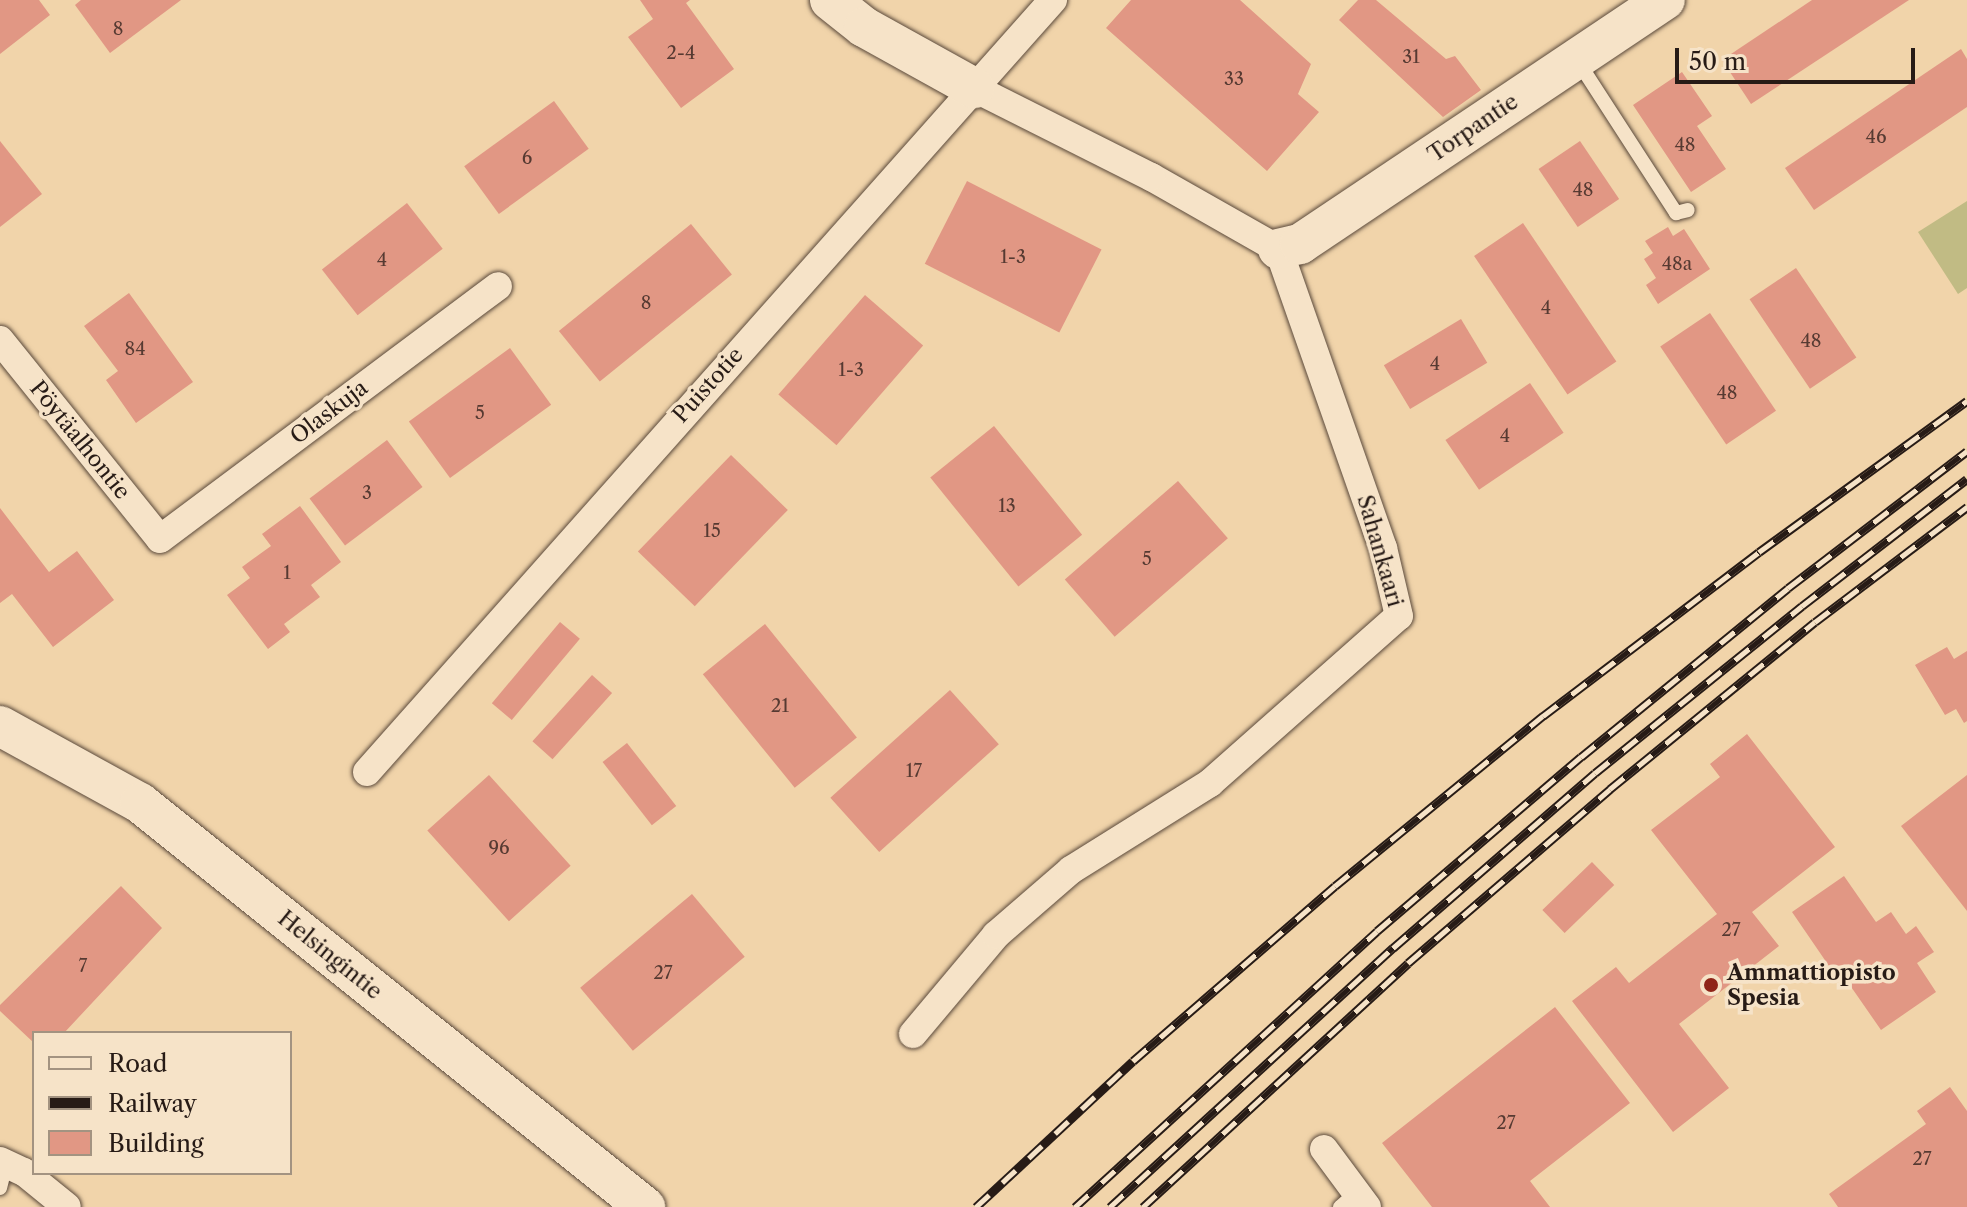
<!DOCTYPE html>
<html>
<head>
<meta charset="utf-8">
<style>
  body { margin:0 }
  #map { position:relative; width:1967px; height:1207px; overflow:hidden; background:#f1d4aa; font-family:"Libre Caslon Text",serif }
  div>[style] { position:absolute }
  [style*='--x'] { left:calc(var(--x)*1px); top:calc(var(--y)*1px); width:calc(var(--w)*1px); rotate:calc(var(--a)*1deg) }
  .green>* { inset:0; background:#c1bb84 }
  .building>* { inset:0; background:#e19784; transform-origin:0 0 }
  .roads { filter:drop-shadow(0 0 2px #5a493b) drop-shadow(0 0 2px #5a493b) }
  .lane>* { height:14px; margin:-7px; padding:0 7px; transform-origin:7px; border-radius:7px; background:#f6e3c8 }
  .street>* { height:28px; margin:-14px; padding:0 14px; transform-origin:14px; border-radius:14px; background:#f6e3c8 }
  .secondary>* { height:40px; margin:-20px; padding:0 20px; transform-origin:20px; border-radius:20px; background:#f6e3c8 }
  .rail>* { height:9px; margin-top:-4.5px; transform-origin:0; background:repeating-linear-gradient(90deg,#f6e3c8 0 18px,#271b16 0 36px); box-sizing:border-box; border-block:2px solid #271b16 }
  .dots>* { width:22px; height:22px; translate:-50% -50%; box-sizing:border-box; border:4px solid #f6e3c8; border-radius:50% }
  span { translate:-50% -50%; white-space:nowrap; text-align:center; line-height:1.15; -webkit-text-stroke:7px #f6e3c8; paint-order:stroke }
  .number-label { font-size:18px; color:#563a32 }
  .number-label span { -webkit-text-stroke-width:0 }
  .street-label { font-size:22px; color:#271b16 }
  .poi-label { font-size:22px; color:#271b16; font-weight:700 }
  .left { translate:0 -50%; text-align:left }
  .legend { position:absolute; left:32px; top:1031px; width:260px; height:144px; box-sizing:border-box; background:#f6e3c8; border:2px solid #a39381; margin:0; padding:10px 14px; list-style:none; font-size:24px; color:#271b16 }
  .legend li { display:flex; align-items:center; gap:16px; height:40px }
  .legend b { width:40px; border:2px solid #a39381 }
  .scale { position:absolute; left:1675px; top:48px; width:240px; height:36px; box-sizing:border-box; border:4px solid #271b16; border-top:0; padding-left:10px; font-size:24px; line-height:28px; white-space:nowrap; color:#271b16; -webkit-text-stroke:6px #f6e3c8; paint-order:stroke }
</style>
</head>
<body>
<div id="map">
  <div class="green">
    <i style="clip-path:polygon(1967px 201px,1967px 288px,1958px 294px,1918px 232px)"></i>
  </div>
  <div class="building">
    <i style="clip-path:polygon(0 0,39px 0,50px 15px,0 54px)"></i>
    <i style="clip-path:polygon(81px 0,181px 0,110px 53px,75px 5px)"></i>
    <i style="clip-path:polygon(640px 0,690px 0,686px 3px,734px 69px,681px 108px,628px 37px,653px 19px)"></i>
    <i style="clip-path:polygon(1131px 0,1240px 0,1311px 64px,1298px 94px,1319px 112px,1267px 171px,1106px 28px)"></i>
    <i style="clip-path:polygon(1358px 0,1376px 0,1446px 59px,1455px 56px,1481px 90px,1443px 117px,1339px 20px)"></i>
    <i style="clip-path:polygon(1812px 0,1909px 0,1751px 104px,1722px 60px)"></i>
    <i style="clip-path:polygon(1961px 49px,1967px 59px,1967px 107px,1814px 210px,1785px 168px)"></i>
    <i style="clip-path:polygon(1682px 72px,1712px 116px,1697px 126px,1726px 169px,1691px 192px,1633px 105px)"></i>
    <i style="left:554px;top:101px;width:59px;height:111px;rotate:54deg"></i>
    <i style="clip-path:polygon(0 141px,42px 194px,0 227px)"></i>
    <i style="left:1580px;top:141px;width:70px;height:50px;rotate:56deg"></i>
    <i style="left:967px;top:181px;width:151px;height:93px;rotate:27deg"></i>
    <i style="left:407px;top:203px;width:58px;height:108px;rotate:52deg"></i>
    <i style="left:1523px;top:223px;width:167px;height:59px;rotate:56deg"></i>
    <i style="left:691px;top:224px;width:65px;height:170px;rotate:51deg"></i>
    <i style="clip-path:polygon(1668px 227px,1673px 236px,1684px 229px,1710px 269px,1658px 304px,1646px 285px,1656px 278px,1644px 259px,1653px 253px,1645px 241px)"></i>
    <i style="left:1796px;top:268px;width:108px;height:56px;rotate:56deg"></i>
    <i style="clip-path:polygon(129px 293px,193px 382px,136px 423px,106px 380px,118px 371px,84px 326px)"></i>
    <i style="left:865px;top:295px;width:77px;height:132px;rotate:41deg"></i>
    <i style="left:1710px;top:313px;width:118px;height:60px;rotate:56deg"></i>
    <i style="left:1461px;top:319px;width:51px;height:90px;rotate:59deg"></i>
    <i style="left:510px;top:348px;width:70px;height:125px;rotate:54deg"></i>
    <i style="left:1530px;top:383px;width:60px;height:102px;rotate:56deg"></i>
    <i style="left:994px;top:426px;width:140px;height:82px;rotate:51deg"></i>
    <i style="left:387px;top:440px;width:59px;height:97px;rotate:53deg"></i>
    <i style="left:731px;top:455px;width:79px;height:134px;rotate:44deg"></i>
    <i style="left:1178px;top:481px;width:76px;height:150px;rotate:49deg"></i>
    <i style="clip-path:polygon(300px 506px,341px 562px,311px 585px,320px 597px,284px 624px,290px 632px,268px 649px,227px 595px,250px 578px,242px 567px,271px 546px,262px 534px)"></i>
    <i style="clip-path:polygon(0 508px,49px 572px,77px 551px,114px 600px,53px 647px,12px 594px,0 603px)"></i>
    <i style="left:560px;top:622px;width:26px;height:106px;rotate:40deg"></i>
    <i style="left:765px;top:624px;width:146px;height:80px;rotate:51deg"></i>
    <i style="clip-path:polygon(1947px 647px,1954px 659px,1967px 651px,1967px 721px,1964px 723px,1956px 709px,1945px 715px,1915px 665px)"></i>
    <i style="left:592px;top:675px;width:27px;height:89px;rotate:42deg"></i>
    <i style="left:950px;top:690px;width:73px;height:161px;rotate:48deg"></i>
    <i style="clip-path:polygon(1747px 734px,1835px 847px,1752px 912px,1779px 946px,1679px 1024px,1729px 1088px,1673px 1132px,1572px 1001px,1616px 967px,1629px 983px,1717px 914px,1651px 830px,1720px 777px,1710px 764px)"></i>
    <i style="left:627px;top:743px;width:80px;height:31px;rotate:52deg"></i>
    <i style="left:489px;top:775px;width:122px;height:83px;rotate:48deg"></i>
    <i style="clip-path:polygon(1967px 775px,1967px 911px,1901px 826px)"></i>
    <i style="left:1592px;top:862px;width:32px;height:69px;rotate:46deg"></i>
    <i style="clip-path:polygon(1844px 876px,1876px 922px,1891px 912px,1906px 934px,1916px 926px,1934px 952px,1917px 963px,1936px 992px,1881px 1030px,1847px 981px,1842px 985px,1792px 912px)"></i>
    <i style="clip-path:polygon(121px 886px,162px 928px,64px 1033px,34px 1033px,34px 1043px,0 1011px,0 1005px)"></i>
    <i style="left:692px;top:894px;width:82px;height:146px;rotate:50deg"></i>
    <i style="clip-path:polygon(1555px 1007px,1630px 1103px,1530px 1181px,1550px 1207px,1432px 1207px,1382px 1143px)"></i>
    <i style="clip-path:polygon(1950px 1087px,1967px 1111px,1967px 1207px,1838px 1207px,1829px 1194px,1926px 1124px,1917px 1111px)"></i>
  </div>
  <div class="roads">
    <div class="lane">
      <i style="--x:1579;--y:63;--w:179;--a:57.1"></i>
      <i style="--x:1676;--y:213;--w:12;--a:-14"></i>
      <i style="--x:0;--y:1188;--w:25;--a:-76"></i>
      <i style="--x:1340;--y:1207;--w:21;--a:-41"></i>
    </div>
    <div class="street">
      <i style="--x:0;--y:340;--w:255;--a:51.2"></i>
      <i style="--x:160;--y:539;--w:422;--a:-36.8"></i>
      <i style="--x:367;--y:772;--w:1033;--a:-48.38"></i>
      <i style="--x:913;--y:1034;--w:129;--a:-50"></i>
      <i style="--x:996;--y:935;--w:99;--a:-40.9"></i>
      <i style="--x:1071;--y:870;--w:164;--a:-32"></i>
      <i style="--x:1210;--y:783;--w:252;--a:-41.5"></i>
      <i style="--x:1399;--y:616;--w:70;--a:-103.2"></i>
      <i style="--x:1383;--y:548;--w:317;--a:-109.3"></i>
      <i style="--x:1278;--y:249;--w:146;--a:-150.4"></i>
      <i style="--x:1151;--y:177;--w:198;--a:-153.3"></i>
      <i style="--x:1324;--y:1149;--w:72;--a:53.4"></i>
      <i style="--x:0;--y:1161;--w:26;--a:25"></i>
      <i style="--x:24;--y:1172;--w:55;--a:39.1"></i>
    </div>
    <div class="secondary">
      <i style="--x:830;--y:0;--w:43;--a:38.5"></i>
      <i style="--x:864;--y:27;--w:126;--a:29"></i>
      <i style="--x:1278;--y:249;--w:23;--a:-13"></i>
      <i style="--x:1300;--y:244;--w:439;--a:-33.8"></i>
      <i style="--x:0;--y:726;--w:160;--a:28.8"></i>
      <i style="--x:140;--y:803;--w:647;--a:38.66"></i>
    </div>
  </div>
  <div class="rail">
    <i style="--x:976;--y:1207;--w:214;--a:-42.9"></i>
    <i style="--x:1133;--y:1061;--w:267;--a:-40.9"></i>
    <i style="--x:1335;--y:886;--w:269;--a:-39.3"></i>
    <i style="--x:1543;--y:716;--w:271;--a:-37.2"></i>
    <i style="--x:1759;--y:552;--w:257;--a:-36"></i>
    <i style="--x:1075;--y:1207;--w:409;--a:-42.4"></i>
    <i style="--x:1377;--y:931;--w:268;--a:-40.5"></i>
    <i style="--x:1581;--y:757;--w:267;--a:-39.2"></i>
    <i style="--x:1788;--y:588;--w:225;--a:-37.4"></i>
    <i style="--x:1110;--y:1207;--w:384;--a:-42.5"></i>
    <i style="--x:1393;--y:948;--w:267;--a:-40.9"></i>
    <i style="--x:1595;--y:773;--w:266;--a:-38.9"></i>
    <i style="--x:1802;--y:606;--w:208;--a:-37.6"></i>
    <i style="--x:1143;--y:1207;--w:360;--a:-42.6"></i>
    <i style="--x:1408;--y:963;--w:267;--a:-40.7"></i>
    <i style="--x:1610;--y:789;--w:264;--a:-39.2"></i>
    <i style="--x:1815;--y:622;--w:191;--a:-37.1"></i>
  </div>
  <div class="dots">
    <i style="left:1711px;top:985px;background:#8f2418"></i>
  </div>
  <div class="number-label">
    <span style="left:118px;top:29px">8</span>
    <span style="left:681px;top:53px">2-4</span>
    <span style="left:1411px;top:57px">31</span>
    <span style="left:1234px;top:79px">33</span>
    <span style="left:1876px;top:137px">46</span>
    <span style="left:1685px;top:145px">48</span>
    <span style="left:527px;top:158px">6</span>
    <span style="left:1583px;top:190px">48</span>
    <span style="left:1013px;top:257px">1-3</span>
    <span style="left:382px;top:260px">4</span>
    <span style="left:1677px;top:264px">48a</span>
    <span style="left:646px;top:303px">8</span>
    <span style="left:1546px;top:308px">4</span>
    <span style="left:1811px;top:341px">48</span>
    <span style="left:135px;top:349px">84</span>
    <span style="left:1435px;top:364px">4</span>
    <span style="left:851px;top:370px">1-3</span>
    <span style="left:1727px;top:393px">48</span>
    <span style="left:480px;top:413px">5</span>
    <span style="left:1505px;top:436px">4</span>
    <span style="left:367px;top:493px">3</span>
    <span style="left:1007px;top:506px">13</span>
    <span style="left:712px;top:531px">15</span>
    <span style="left:1147px;top:559px">5</span>
    <span style="left:287px;top:573px">1</span>
    <span style="left:780px;top:706px">21</span>
    <span style="left:914px;top:771px">17</span>
    <span style="left:499px;top:848px">96</span>
    <span style="left:1731px;top:930px">27</span>
    <span style="left:83px;top:966px">7</span>
    <span style="left:663px;top:973px">27</span>
    <span style="left:1506px;top:1123px">27</span>
    <span style="left:1922px;top:1159px">27</span>
  </div>
  <div class="street-label">
    <span style="left:1473px;top:128px;rotate:-34deg">Torpantie</span>
    <span style="left:708px;top:385px;rotate:-48deg">Puistotie</span>
    <span style="left:329px;top:412px;rotate:-37deg">Olaskuja</span>
    <span style="left:80px;top:440px;rotate:51deg">Pöytäalhontie</span>
    <span style="left:1380px;top:551px;rotate:74deg">Sahankaari</span>
    <span style="left:330px;top:955px;rotate:39deg">Helsingintie</span>
  </div>
  <div class="poi-label">
    <span class="left" style="left:1727px;top:985px">Ammattiopisto<br>Spesia</span>
  </div>
  <ul class="legend">
  <li><b style="height:10px;background:#f6e3c8"></b>Road</li>
  <li><b style="height:10px;background:#271b16"></b>Railway</li>
  <li><b style="height:22px;background:#e19784"></b>Building</li>
  </ul>
  <div class="scale">50 m</div>
</div>
</body>
</html>
